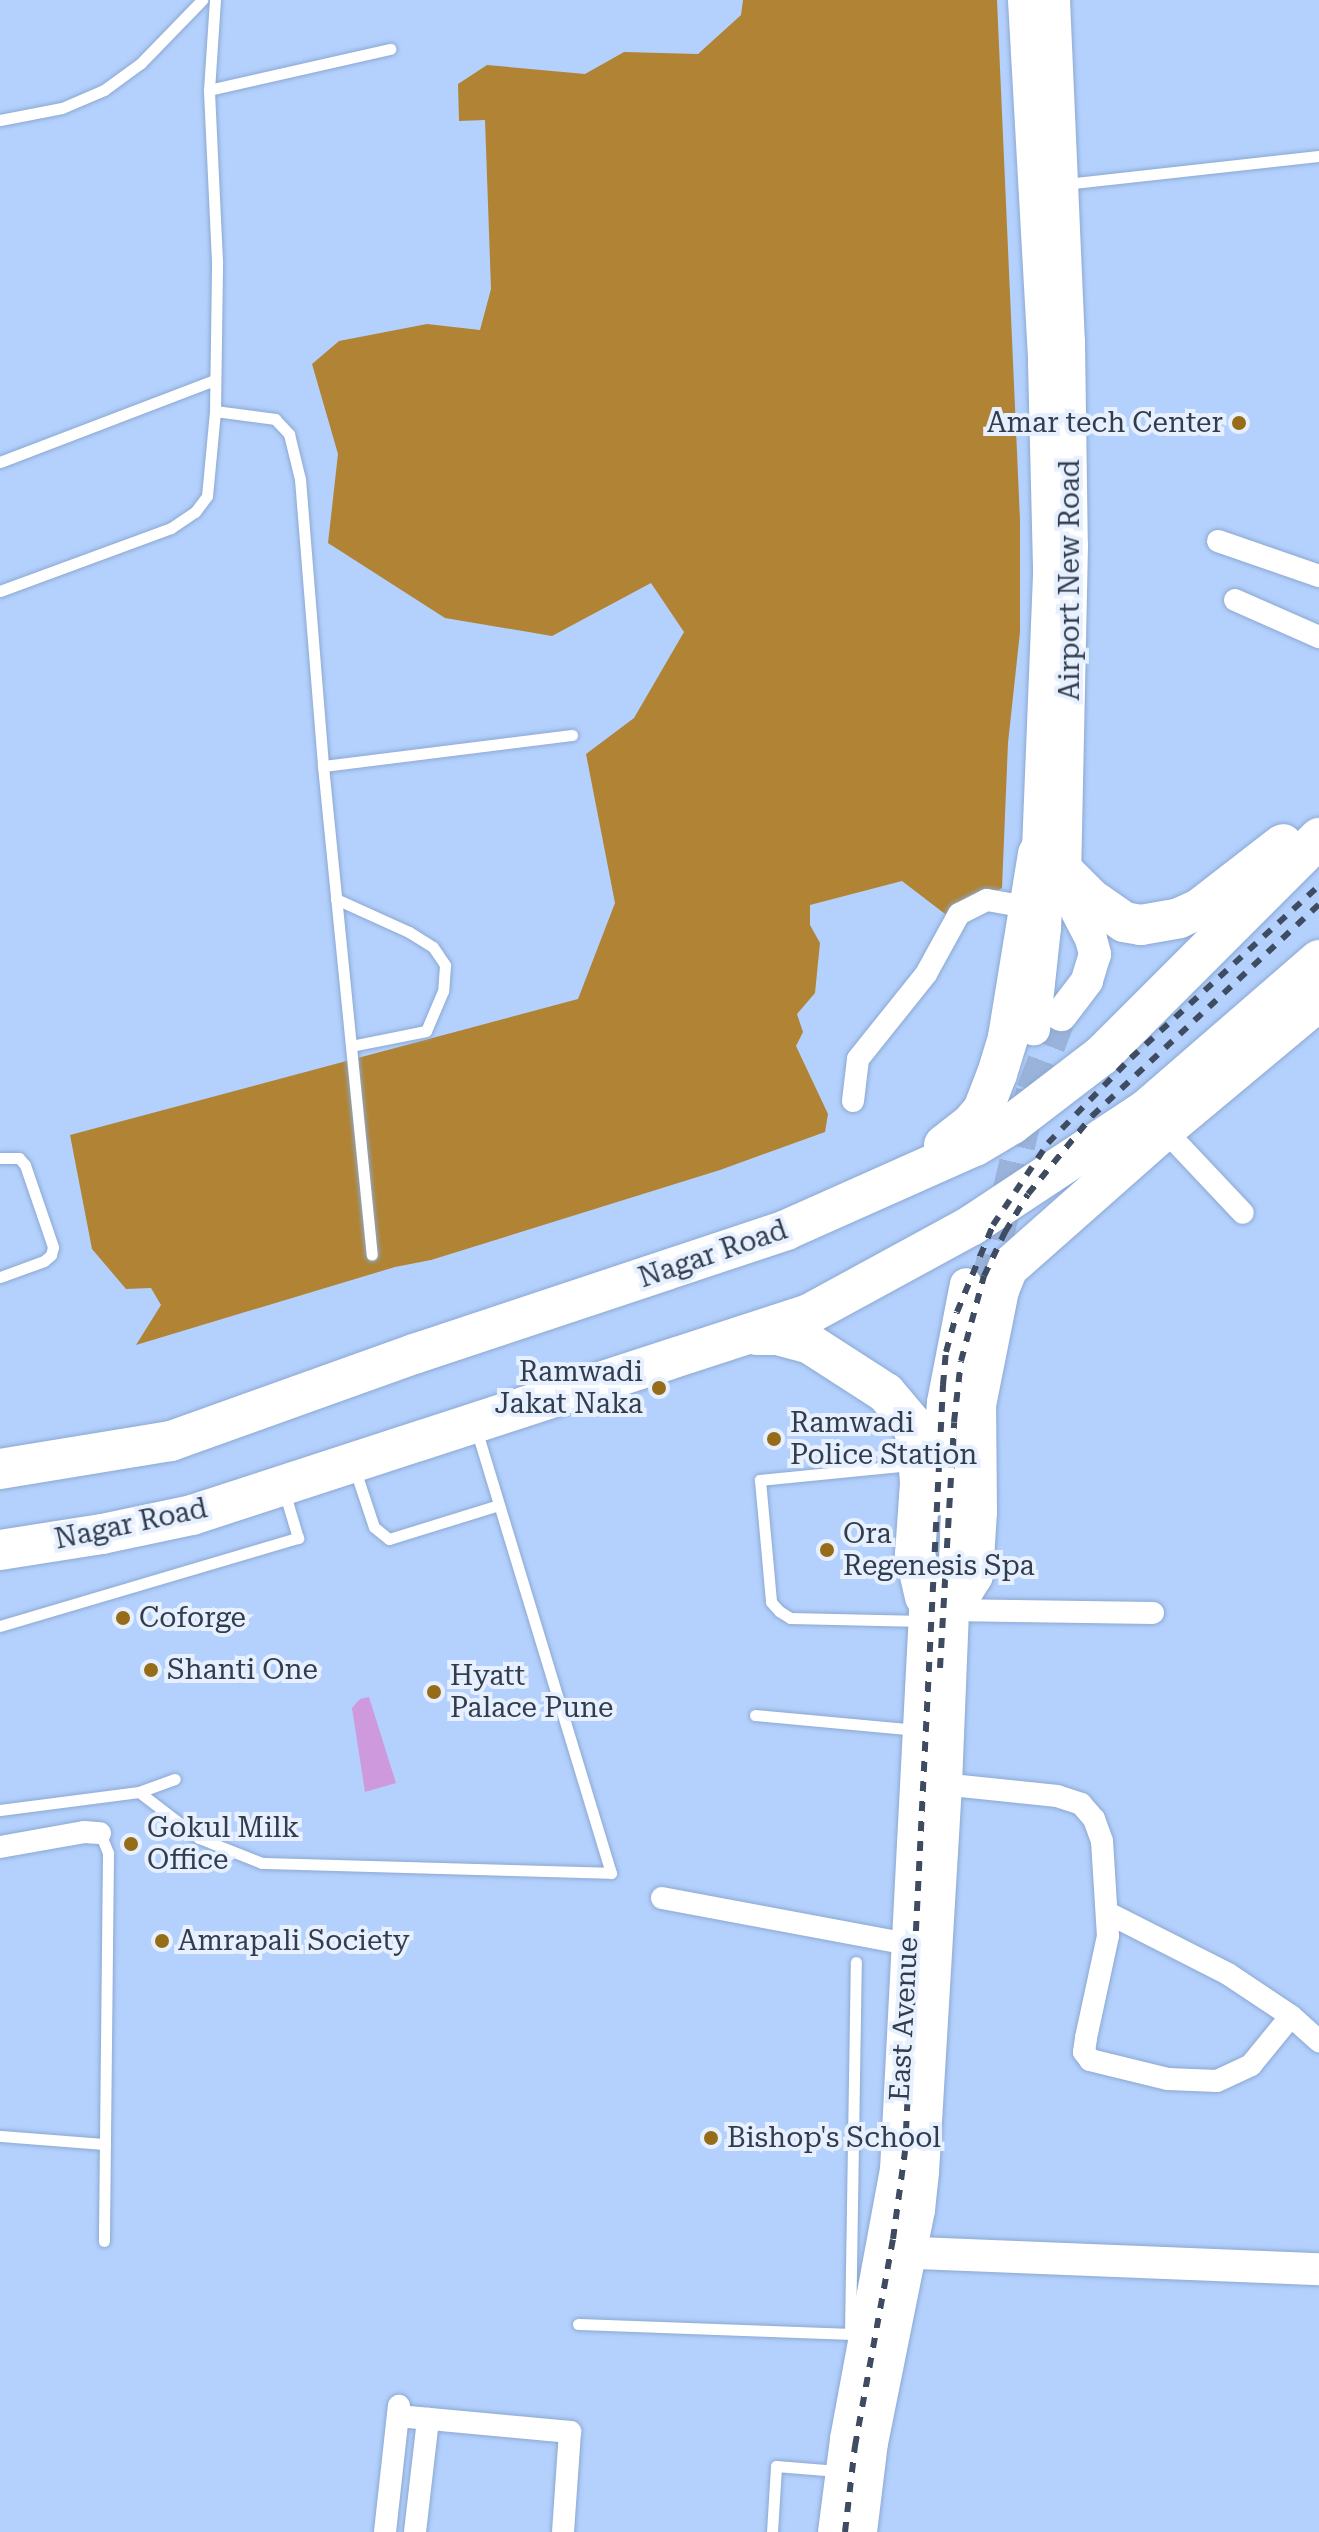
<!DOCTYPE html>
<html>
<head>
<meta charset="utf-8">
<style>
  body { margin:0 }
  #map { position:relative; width:1319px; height:2532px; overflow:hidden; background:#b4d1fd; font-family:"Roboto Serif",serif }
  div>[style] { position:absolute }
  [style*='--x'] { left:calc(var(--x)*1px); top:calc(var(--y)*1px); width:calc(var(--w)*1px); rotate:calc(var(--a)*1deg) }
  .forest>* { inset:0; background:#b08434 }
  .water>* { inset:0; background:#cf9add }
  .secondary-tunnel>* { height:32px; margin-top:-16px; transform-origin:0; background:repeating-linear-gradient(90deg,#9ab3da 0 32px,transparent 0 48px) }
  .roads { filter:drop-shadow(0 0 2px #8ca8d2) drop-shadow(0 0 2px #8ca8d2) }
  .lane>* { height:11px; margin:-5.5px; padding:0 5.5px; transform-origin:5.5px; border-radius:5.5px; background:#fff }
  .street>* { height:22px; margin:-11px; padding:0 11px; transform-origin:11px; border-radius:11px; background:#fff }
  .secondary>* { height:32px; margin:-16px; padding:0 16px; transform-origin:16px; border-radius:16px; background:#fff }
  .highway>* { height:40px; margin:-20px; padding:0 20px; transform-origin:20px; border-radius:20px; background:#fff }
  .rail>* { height:6px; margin-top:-3px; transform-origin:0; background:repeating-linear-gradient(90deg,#3e4b60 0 10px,transparent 0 20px) }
  .dots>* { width:22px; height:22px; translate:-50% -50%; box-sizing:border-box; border:4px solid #e7f0fe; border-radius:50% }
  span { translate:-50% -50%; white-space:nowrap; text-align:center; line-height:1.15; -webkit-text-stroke:8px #e7f0fe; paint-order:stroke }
  .poi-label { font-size:28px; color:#313c4e }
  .right { translate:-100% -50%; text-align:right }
  .left { translate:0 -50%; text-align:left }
  .street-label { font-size:28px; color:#313c4e }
</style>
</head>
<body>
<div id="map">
  <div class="forest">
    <i style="clip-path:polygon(743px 0,997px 0,1020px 520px,1020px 632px,1008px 743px,1002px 888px,949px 917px,902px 881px,810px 905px,810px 925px,820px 943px,815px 993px,797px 1014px,803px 1032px,796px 1046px,828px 1114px,825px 1132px,720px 1170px,431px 1260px,395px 1267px,136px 1345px,161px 1305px,151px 1288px,126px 1289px,92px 1249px,70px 1135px,578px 999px,615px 903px,586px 754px,634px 718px,684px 632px,651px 583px,552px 636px,445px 618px,328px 543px,338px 454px,312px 364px,339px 341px,427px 324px,480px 330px,491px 289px,485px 120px,459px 121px,458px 84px,487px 65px,585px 74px,624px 52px,698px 54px,741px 15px)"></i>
  </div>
  <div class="water">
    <i style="clip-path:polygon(369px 1697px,396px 1783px,365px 1792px,352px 1708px,360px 1699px)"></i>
  </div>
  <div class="secondary-tunnel">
    <i style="--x:986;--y:1287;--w:201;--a:-76.8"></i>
    <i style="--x:1032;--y:1091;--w:81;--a:-69.1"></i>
  </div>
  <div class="roads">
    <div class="lane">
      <i style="--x:209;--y:90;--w:186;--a:-12.8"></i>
      <i style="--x:0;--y:120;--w:63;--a:-11"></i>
      <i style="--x:62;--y:108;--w:46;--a:-23.2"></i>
      <i style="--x:104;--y:90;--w:46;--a:-36.1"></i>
      <i style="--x:141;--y:63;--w:88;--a:-45.9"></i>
      <i style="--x:1065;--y:184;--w:256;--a:-6.3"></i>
      <i style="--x:215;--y:411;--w:61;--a:7.6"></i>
      <i style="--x:275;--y:419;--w:21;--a:47"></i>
      <i style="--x:289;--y:434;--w:46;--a:76.3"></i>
      <i style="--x:300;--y:479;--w:288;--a:85.4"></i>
      <i style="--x:323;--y:766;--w:491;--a:84.3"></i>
      <i style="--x:0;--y:462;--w:230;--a:-20.9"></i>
      <i style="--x:0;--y:591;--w:182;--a:-20.2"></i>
      <i style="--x:171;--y:528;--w:29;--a:-34"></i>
      <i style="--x:195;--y:512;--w:20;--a:-53"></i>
      <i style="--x:207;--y:496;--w:85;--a:-84.6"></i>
      <i style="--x:215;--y:411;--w:150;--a:-89.2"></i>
      <i style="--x:217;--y:261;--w:171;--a:-92.7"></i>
      <i style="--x:209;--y:90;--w:90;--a:-86.2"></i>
      <i style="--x:323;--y:766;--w:251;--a:-7.1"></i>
      <i style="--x:336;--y:899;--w:80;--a:24.3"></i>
      <i style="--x:409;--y:932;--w:28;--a:32"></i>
      <i style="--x:433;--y:947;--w:22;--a:56"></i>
      <i style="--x:445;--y:965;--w:26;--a:94"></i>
      <i style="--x:443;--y:991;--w:43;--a:113"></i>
      <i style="--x:426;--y:1031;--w:76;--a:168.7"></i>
      <i style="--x:0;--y:1158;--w:19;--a:0"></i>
      <i style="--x:19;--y:1158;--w:9;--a:49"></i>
      <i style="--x:25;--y:1165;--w:87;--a:71.1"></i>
      <i style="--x:53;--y:1247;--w:8;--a:104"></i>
      <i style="--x:51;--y:1255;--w:9;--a:139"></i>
      <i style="--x:44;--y:1261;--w:47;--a:160"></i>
      <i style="--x:910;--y:1465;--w:151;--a:174.3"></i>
      <i style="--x:760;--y:1480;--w:122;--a:84.8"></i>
      <i style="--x:771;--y:1602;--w:12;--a:48"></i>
      <i style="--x:779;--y:1611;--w:13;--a:32"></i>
      <i style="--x:790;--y:1618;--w:133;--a:1.3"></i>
      <i style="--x:355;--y:1470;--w:60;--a:71.6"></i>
      <i style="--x:374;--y:1527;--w:19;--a:39"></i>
      <i style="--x:389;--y:1539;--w:115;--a:-17.2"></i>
      <i style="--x:0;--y:1626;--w:311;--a:-16.5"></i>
      <i style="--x:298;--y:1538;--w:49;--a:-106.6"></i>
      <i style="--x:755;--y:1715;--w:163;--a:5.3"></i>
      <i style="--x:139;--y:1792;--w:38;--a:-20"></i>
      <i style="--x:0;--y:1810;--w:140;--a:-7.4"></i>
      <i style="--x:139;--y:1792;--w:76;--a:37.5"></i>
      <i style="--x:199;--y:1838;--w:68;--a:21.6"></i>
      <i style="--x:262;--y:1863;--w:349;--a:1.6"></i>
      <i style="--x:611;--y:1873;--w:463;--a:-106.9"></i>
      <i style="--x:100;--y:1833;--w:22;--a:68"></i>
      <i style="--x:108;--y:1853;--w:388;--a:90.6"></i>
      <i style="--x:0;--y:2136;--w:105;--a:4.4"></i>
      <i style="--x:578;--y:2324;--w:276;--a:2.1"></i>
      <i style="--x:850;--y:2333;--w:371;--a:-89.1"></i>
      <i style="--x:772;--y:2532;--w:66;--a:-86.5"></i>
      <i style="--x:776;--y:2466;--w:62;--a:4.6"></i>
    </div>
    <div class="street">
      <i style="--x:1218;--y:541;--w:107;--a:19.1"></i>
      <i style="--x:1235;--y:600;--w:92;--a:23.8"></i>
      <i style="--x:853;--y:1101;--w:42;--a:-83.2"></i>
      <i style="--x:858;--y:1059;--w:109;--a:-51.3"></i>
      <i style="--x:926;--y:974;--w:68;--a:-61.2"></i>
      <i style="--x:959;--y:914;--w:31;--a:-27"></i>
      <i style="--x:987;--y:900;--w:41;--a:9.9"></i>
      <i style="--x:1159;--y:1124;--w:122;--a:46.7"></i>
      <i style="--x:946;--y:1610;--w:207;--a:0.8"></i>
      <i style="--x:932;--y:1783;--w:126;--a:5.9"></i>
      <i style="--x:1057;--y:1796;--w:25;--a:18"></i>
      <i style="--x:1081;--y:1804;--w:20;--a:49"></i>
      <i style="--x:1094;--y:1819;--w:23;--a:70"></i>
      <i style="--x:1102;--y:1841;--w:95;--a:86.4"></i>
      <i style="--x:1108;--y:1936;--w:104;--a:102.2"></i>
      <i style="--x:1086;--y:2038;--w:14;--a:98"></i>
      <i style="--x:1084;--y:2052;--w:10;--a:53"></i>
      <i style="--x:1090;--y:2060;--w:80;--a:13.7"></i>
      <i style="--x:1168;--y:2079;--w:49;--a:2.3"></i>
      <i style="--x:1217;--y:2081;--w:38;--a:-25"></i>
      <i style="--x:1251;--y:2065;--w:63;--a:-50.8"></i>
      <i style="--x:0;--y:1847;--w:85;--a:-10.1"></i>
      <i style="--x:84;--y:1832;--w:16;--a:4"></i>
      <i style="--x:662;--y:1898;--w:250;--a:10.6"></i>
      <i style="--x:1108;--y:1913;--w:135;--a:26.9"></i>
      <i style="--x:1228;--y:1974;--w:76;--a:33.7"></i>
      <i style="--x:1291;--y:2016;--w:38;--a:42"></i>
      <i style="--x:398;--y:2416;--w:173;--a:5.3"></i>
      <i style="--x:570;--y:2432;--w:100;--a:94"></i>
      <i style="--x:385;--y:2532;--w:127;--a:-83.7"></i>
      <i style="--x:415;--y:2532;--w:114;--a:-83.4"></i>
    </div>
    <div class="secondary">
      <i style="--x:1024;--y:0;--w:364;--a:86.8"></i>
      <i style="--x:1044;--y:363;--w:212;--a:88.6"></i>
      <i style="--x:1049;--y:575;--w:278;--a:92.3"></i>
      <i style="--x:1038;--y:853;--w:32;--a:74"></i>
      <i style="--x:1047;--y:884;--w:44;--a:92.6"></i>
      <i style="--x:1045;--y:928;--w:102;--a:96.2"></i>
      <i style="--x:1054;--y:0;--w:342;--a:87.5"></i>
      <i style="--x:1069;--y:342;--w:203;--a:89.2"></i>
      <i style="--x:1072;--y:545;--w:344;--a:91.2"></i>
      <i style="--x:1065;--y:889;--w:56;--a:62.5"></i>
      <i style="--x:1091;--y:939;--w:16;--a:75"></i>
      <i style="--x:1095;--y:954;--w:28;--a:107"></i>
      <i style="--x:1087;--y:981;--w:43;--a:127.4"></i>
      <i style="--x:935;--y:1500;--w:98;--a:-85.3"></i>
      <i style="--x:943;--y:1402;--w:120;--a:-79"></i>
      <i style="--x:890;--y:2252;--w:429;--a:2.3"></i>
      <i style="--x:834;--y:2532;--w:94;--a:-82.6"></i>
      <i style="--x:846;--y:2439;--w:274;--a:-79.5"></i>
      <i style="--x:896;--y:2170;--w:597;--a:-87.02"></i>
      <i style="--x:861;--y:2532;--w:90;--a:-83"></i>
      <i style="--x:872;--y:2443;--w:238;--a:-78.6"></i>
      <i style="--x:919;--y:2210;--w:38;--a:-84"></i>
      <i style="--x:923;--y:2172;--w:388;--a:-86.6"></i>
      <i style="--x:946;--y:1785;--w:319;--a:-87.7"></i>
    </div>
    <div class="highway">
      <i style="--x:1065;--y:873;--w:35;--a:45"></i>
      <i style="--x:1090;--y:898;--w:42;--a:35.2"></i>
      <i style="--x:1124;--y:922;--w:17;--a:10"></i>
      <i style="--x:1141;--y:925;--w:39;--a:-10"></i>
      <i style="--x:1179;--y:918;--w:22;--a:-24"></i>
      <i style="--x:1199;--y:909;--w:106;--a:-37.7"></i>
      <i style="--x:944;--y:1145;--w:33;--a:-38"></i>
      <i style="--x:970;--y:1125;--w:20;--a:-49"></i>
      <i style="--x:983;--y:1110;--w:39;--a:-69"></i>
      <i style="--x:997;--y:1074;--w:39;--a:-73"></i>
      <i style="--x:1008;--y:1037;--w:186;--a:-80.7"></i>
      <i style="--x:757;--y:1335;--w:20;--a:0"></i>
      <i style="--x:777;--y:1335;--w:34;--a:15"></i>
      <i style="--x:810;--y:1344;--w:90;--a:32.8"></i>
      <i style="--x:886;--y:1393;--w:40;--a:50"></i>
      <i style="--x:912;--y:1424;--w:19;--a:74"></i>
      <i style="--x:917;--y:1442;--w:41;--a:85.8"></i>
      <i style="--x:920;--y:1483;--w:71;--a:94"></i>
      <i style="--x:915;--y:1554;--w:44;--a:76.9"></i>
      <i style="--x:0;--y:1469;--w:173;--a:-9.3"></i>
      <i style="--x:171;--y:1441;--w:258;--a:-19.7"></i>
      <i style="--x:414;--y:1354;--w:392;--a:-18.4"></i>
      <i style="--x:786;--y:1230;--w:207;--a:-24"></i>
      <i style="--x:975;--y:1146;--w:43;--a:-30.7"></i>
      <i style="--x:1012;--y:1124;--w:113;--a:-37.5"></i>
      <i style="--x:1102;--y:1055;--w:307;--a:-45"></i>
      <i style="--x:0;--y:1550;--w:103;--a:-8.9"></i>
      <i style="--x:102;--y:1534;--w:92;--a:-11.9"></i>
      <i style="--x:192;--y:1515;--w:649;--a:-18.04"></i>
      <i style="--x:809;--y:1314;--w:186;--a:-28.6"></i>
      <i style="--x:972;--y:1225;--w:209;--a:-33.5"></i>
      <i style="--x:1146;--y:1110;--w:229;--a:-40.9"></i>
      <i style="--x:951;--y:1610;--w:41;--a:-57.8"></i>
      <i style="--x:973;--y:1575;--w:63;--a:-86.4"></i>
      <i style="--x:977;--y:1512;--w:107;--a:-90.5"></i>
      <i style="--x:976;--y:1405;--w:117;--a:-78.7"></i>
      <i style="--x:999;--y:1290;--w:24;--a:-68"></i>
      <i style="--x:1008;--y:1268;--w:208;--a:-41.5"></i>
      <i style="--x:1164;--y:1130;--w:202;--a:-39.8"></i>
    </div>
  </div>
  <div class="rail">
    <i style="--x:940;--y:1668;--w:246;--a:-86.7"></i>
    <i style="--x:954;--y:1422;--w:61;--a:-83.5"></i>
    <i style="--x:961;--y:1361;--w:88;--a:-74.9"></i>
    <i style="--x:984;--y:1276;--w:49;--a:-64.5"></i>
    <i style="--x:1005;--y:1232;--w:44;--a:-58.8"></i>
    <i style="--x:1028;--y:1194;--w:101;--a:-50.6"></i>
    <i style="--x:1092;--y:1116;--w:311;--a:-43"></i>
    <i style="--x:845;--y:2532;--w:87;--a:-83.4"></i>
    <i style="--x:855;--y:2446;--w:210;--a:-79.6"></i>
    <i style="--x:893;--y:2239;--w:89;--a:-82.2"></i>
    <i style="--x:905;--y:2151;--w:767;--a:-87.16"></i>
    <i style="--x:943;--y:1385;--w:33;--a:-85"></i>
    <i style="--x:946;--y:1352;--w:41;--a:-74.6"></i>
    <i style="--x:957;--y:1312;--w:94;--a:-67.5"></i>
    <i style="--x:993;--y:1225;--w:99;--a:-56.1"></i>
    <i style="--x:1048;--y:1143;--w:119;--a:-45.7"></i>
    <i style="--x:1131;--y:1058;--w:255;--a:-42.5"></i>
  </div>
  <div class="dots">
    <i style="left:1239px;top:423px;background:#976c19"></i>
    <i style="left:659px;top:1388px;background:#976c19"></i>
    <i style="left:774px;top:1439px;background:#976c19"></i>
    <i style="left:827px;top:1550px;background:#976c19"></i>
    <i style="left:123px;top:1618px;background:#976c19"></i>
    <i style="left:151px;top:1670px;background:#976c19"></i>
    <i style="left:434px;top:1692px;background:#976c19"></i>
    <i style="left:131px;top:1844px;background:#976c19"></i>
    <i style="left:162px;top:1941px;background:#976c19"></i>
    <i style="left:711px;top:2138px;background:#976c19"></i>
  </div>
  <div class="poi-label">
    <span class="right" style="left:1223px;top:423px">Amar tech Center</span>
    <span class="right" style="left:643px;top:1388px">Ramwadi<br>Jakat Naka</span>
    <span class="left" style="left:790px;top:1439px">Ramwadi<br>Police Station</span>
    <span class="left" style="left:843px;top:1550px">Ora<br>Regenesis Spa</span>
    <span class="left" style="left:139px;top:1618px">Coforge</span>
    <span class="left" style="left:167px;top:1670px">Shanti One</span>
    <span class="left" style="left:450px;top:1692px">Hyatt<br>Palace Pune</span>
    <span class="left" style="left:147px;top:1844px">Gokul Milk<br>Office</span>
    <span class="left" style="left:178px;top:1941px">Amrapali Society</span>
    <span class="left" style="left:727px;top:2138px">Bishop's School</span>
  </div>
  <div class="street-label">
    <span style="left:1070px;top:580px;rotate:-90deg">Airport New Road</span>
    <span style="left:713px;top:1254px;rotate:-19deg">Nagar Road</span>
    <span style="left:131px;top:1524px;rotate:-12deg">Nagar Road</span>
    <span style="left:904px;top:2019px;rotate:-87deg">East Avenue</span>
  </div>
</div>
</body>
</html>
